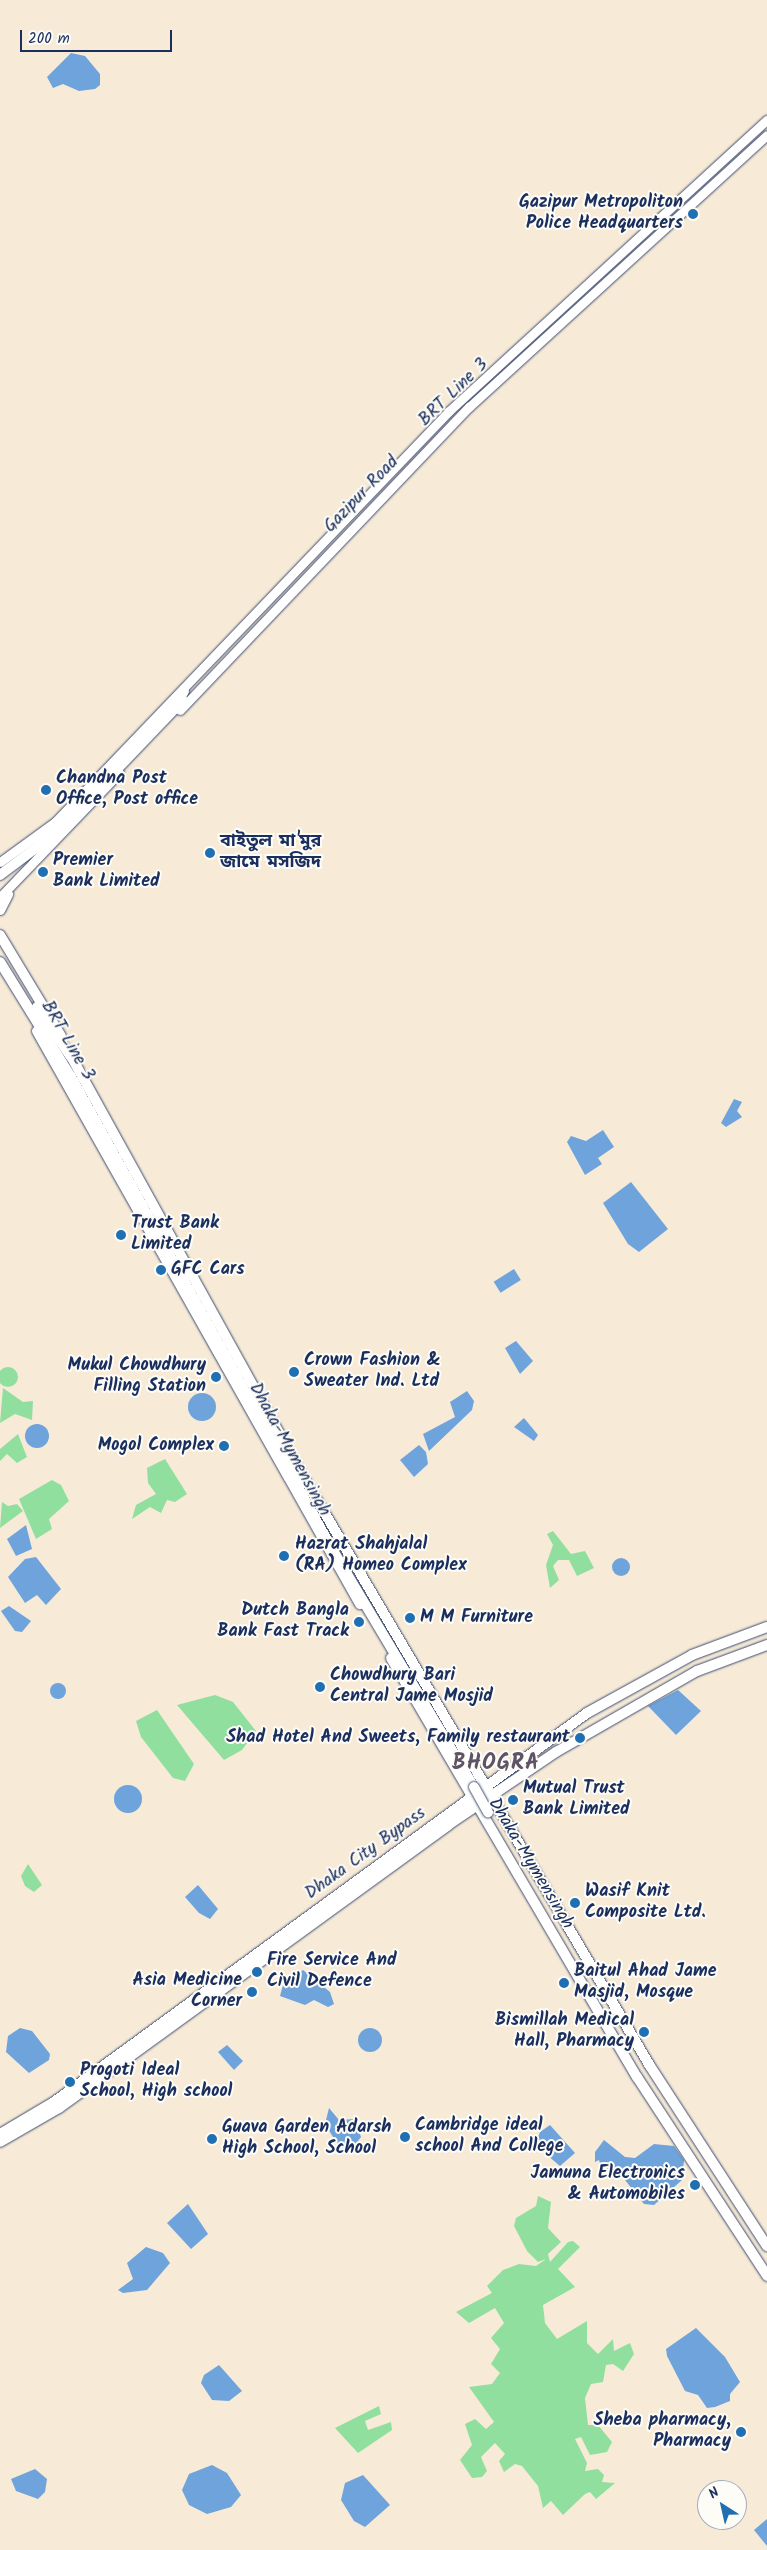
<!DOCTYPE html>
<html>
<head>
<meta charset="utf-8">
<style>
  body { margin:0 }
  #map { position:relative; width:767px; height:2550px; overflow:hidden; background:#f7ebd8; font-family:Kalam,"Noto Sans Bengali",sans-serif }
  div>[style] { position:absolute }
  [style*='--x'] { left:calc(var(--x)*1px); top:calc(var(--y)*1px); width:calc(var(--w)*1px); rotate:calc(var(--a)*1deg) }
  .green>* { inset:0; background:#90df9e }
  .round { border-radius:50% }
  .water>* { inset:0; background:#6ea3db; transform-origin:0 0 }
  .roads { filter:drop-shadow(0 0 1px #3c4b70) drop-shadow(0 0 1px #3c4b70) }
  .primary>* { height:9px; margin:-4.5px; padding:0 4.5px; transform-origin:4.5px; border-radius:4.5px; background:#fff }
  .trunk>* { height:10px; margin:-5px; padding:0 5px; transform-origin:5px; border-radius:5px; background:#fff }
  .motorway>* { height:10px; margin:-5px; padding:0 5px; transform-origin:5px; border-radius:5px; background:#fff }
  .bridges { filter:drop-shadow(0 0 1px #3c4b70) drop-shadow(0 0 1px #3c4b70) }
  .motorway-bridge>* { height:10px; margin:-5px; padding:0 5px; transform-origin:5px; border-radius:5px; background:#fff }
  .dots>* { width:14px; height:14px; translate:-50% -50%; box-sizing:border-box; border:2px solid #fdfcf7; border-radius:50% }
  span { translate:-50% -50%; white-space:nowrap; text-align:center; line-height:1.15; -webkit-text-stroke:4px #fdfcf7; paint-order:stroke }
  .poi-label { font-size:18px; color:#1b2f5e; font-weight:700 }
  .right { translate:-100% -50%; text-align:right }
  .left { translate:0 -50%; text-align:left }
  .street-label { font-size:18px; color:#1b2f5e }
  .district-label { font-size:22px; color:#5f5368; font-weight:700; letter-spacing:1px }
  .north { position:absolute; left:697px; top:2480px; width:50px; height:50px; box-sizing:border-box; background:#fdfcf7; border:1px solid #a3aaba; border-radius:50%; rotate:325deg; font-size:14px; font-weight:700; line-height:20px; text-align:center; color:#1b2f5e }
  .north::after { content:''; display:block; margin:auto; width:18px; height:22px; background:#1f6fb2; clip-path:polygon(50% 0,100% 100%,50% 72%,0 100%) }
  .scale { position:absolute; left:20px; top:30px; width:152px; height:22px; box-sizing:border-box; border:2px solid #1b2f5e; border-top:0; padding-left:6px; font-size:15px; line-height:18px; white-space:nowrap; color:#1b2f5e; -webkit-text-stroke:4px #fdfcf7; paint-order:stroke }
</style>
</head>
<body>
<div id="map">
  <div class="green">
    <i class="round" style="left:-2px;top:1367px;width:20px;height:20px"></i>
    <i style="clip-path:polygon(3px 1388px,23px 1402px,33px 1401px,32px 1420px,15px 1414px,0 1423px)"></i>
    <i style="clip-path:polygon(18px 1434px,27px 1457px,17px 1463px,7px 1454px,0 1461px,0 1449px)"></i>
    <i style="clip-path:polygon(165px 1459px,187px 1494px,175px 1502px,167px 1500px,161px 1513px,150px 1507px,132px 1519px,136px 1505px,156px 1494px,148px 1483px,147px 1468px)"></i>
    <i style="clip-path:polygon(52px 1480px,61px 1485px,69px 1501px,49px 1519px,52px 1529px,36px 1539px,19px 1499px)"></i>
    <i style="clip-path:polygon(2px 1502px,8px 1506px,17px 1504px,23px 1511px,0 1528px)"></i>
    <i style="clip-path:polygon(553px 1531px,571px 1554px,585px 1551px,594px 1568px,577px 1576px,569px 1560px,558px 1560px,553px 1566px,559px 1580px,550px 1588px,546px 1565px,553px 1545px,547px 1534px)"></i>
    <i style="clip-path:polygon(215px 1695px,233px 1702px,256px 1731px,242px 1750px,224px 1760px,177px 1705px)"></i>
    <i style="clip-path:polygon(157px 1710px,194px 1764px,185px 1781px,173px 1778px,141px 1737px,136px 1721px)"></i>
    <i style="clip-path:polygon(28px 1864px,42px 1885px,34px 1892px,25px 1886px,21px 1876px)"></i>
    <i style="clip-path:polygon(538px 2196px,551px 2202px,548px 2228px,561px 2242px,548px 2254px,550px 2262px,568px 2242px,573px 2241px,580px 2247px,558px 2269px,575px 2287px,543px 2305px,545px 2323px,557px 2339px,587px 2321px,587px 2343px,598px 2354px,613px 2339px,614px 2351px,630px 2343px,634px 2354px,623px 2371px,613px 2364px,606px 2365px,603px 2382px,591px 2384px,585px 2398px,588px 2425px,598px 2425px,612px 2442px,607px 2452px,590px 2455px,581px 2437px,575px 2439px,587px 2463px,585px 2471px,598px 2469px,604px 2475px,602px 2482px,615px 2483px,596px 2499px,590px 2492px,585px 2494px,563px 2515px,551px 2501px,543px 2508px,538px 2486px,522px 2466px,515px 2464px,504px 2472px,499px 2461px,505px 2454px,495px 2443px,481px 2457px,487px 2471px,482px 2477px,472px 2478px,460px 2460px,472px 2445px,465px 2424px,475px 2419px,486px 2429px,494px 2422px,469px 2387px,492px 2384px,500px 2373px,491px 2364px,500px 2349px,491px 2338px,504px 2323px,495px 2308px,469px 2323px,456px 2312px,492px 2293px,487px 2286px,503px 2270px,519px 2264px,536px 2266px,546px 2259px,538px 2262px,527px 2251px,514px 2226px,516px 2218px,536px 2206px)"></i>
    <i style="clip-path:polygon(379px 2406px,381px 2414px,365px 2421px,368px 2430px,391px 2422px,392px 2430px,358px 2453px,335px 2428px)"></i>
  </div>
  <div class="water">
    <i style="clip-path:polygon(71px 53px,85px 56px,100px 74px,100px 85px,95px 89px,79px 91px,63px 84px,53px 88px,47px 77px)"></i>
    <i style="clip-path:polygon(734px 1099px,742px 1102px,737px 1111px,742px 1117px,726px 1127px,721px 1123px)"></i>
    <i style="clip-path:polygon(603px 1130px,614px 1147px,598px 1158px,602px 1164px,585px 1175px,567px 1142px,571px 1136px,586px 1141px)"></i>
    <i style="clip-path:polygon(631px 1182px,668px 1229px,639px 1252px,628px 1244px,603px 1203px)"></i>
    <i style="left:514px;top:1269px;width:13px;height:24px;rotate:58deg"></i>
    <i style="clip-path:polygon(516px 1341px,533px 1361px,520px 1374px,505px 1348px)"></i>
    <i style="clip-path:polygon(467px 1391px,474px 1401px,472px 1410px,429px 1451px,423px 1434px,455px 1417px,450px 1402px)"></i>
    <i class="round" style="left:188px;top:1393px;width:28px;height:28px"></i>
    <i style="clip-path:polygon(524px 1418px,538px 1435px,534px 1441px,514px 1427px)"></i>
    <i class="round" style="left:25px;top:1424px;width:24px;height:24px"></i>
    <i style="clip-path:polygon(419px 1445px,426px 1452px,428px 1464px,414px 1477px,400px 1460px)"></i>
    <i style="clip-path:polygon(26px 1525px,32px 1549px,16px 1556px,7px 1539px)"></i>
    <i style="clip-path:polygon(36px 1557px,61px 1589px,46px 1605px,37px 1595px,25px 1603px,8px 1577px,25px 1559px)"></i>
    <i class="round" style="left:612px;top:1558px;width:18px;height:18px"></i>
    <i style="clip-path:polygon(9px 1606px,31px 1621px,22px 1632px,15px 1631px,1px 1611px)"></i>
    <i class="round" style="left:50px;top:1683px;width:16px;height:16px"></i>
    <i style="clip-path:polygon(678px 1690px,701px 1711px,676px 1735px,648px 1706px)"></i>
    <i class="round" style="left:114px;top:1785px;width:28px;height:28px"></i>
    <i style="clip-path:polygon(198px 1885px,218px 1909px,210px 1919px,199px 1913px,185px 1897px)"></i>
    <i style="clip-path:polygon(303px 1970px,330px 1992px,334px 2004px,328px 2007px,314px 2000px,305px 2005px,280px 1996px,283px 1985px)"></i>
    <i class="round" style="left:358px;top:2028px;width:24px;height:24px"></i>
    <i style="clip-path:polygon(20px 2028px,32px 2031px,50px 2054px,49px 2060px,29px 2073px,6px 2052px,8px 2036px)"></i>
    <i style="clip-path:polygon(227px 2045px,243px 2061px,234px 2070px,218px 2052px)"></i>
    <i style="clip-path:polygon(329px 2108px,339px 2120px,355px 2119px,361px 2137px,354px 2146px,342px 2149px,333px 2137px,325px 2124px)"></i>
    <i style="clip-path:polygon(550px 2125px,575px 2153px,560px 2166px,535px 2145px,540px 2132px)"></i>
    <i style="clip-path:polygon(604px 2140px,625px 2157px,635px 2158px,654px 2144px,674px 2146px,684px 2160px,682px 2180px,654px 2205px,644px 2204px,621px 2175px,601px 2167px,599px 2160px,595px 2162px,595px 2152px)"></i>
    <i style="clip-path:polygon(188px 2204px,208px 2234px,191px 2249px,167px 2223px)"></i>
    <i style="clip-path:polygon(146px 2247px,163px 2253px,170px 2263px,147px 2290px,123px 2293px,118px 2290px,133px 2279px,127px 2263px)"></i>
    <i style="clip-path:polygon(696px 2328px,725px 2357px,740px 2382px,730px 2394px,730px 2401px,715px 2407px,707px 2408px,698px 2395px,685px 2391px,667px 2356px,666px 2349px)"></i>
    <i style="clip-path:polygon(219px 2365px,242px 2391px,229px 2401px,212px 2400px,201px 2383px,204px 2375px)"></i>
    <i style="clip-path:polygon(212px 2465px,227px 2473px,241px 2495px,231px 2507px,207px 2514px,189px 2505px,182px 2490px,189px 2474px)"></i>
    <i style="clip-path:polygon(35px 2469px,47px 2479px,45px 2492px,38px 2499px,16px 2491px,11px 2479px)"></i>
    <i style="clip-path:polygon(363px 2475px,390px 2505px,365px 2527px,354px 2521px,341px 2500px,345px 2483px)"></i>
    <i style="clip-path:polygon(767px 2519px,767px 2546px,754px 2530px)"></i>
  </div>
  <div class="roads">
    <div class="primary">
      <i style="--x:180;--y:710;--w:419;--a:-46.4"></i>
      <i style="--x:469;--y:407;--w:403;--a:-42.4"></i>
      <i style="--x:0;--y:862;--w:68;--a:-36"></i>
      <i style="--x:55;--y:822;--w:569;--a:-46.21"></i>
      <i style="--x:449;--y:411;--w:431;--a:-42.5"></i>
      <i style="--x:0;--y:897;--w:172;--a:-46.2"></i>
      <i style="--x:0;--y:910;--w:18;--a:-63"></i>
    </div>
    <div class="trunk">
      <i style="--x:0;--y:935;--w:118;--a:58.9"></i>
      <i style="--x:37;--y:1031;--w:658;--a:60.59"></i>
      <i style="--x:67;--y:1049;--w:468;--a:61.1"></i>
      <i style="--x:293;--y:1459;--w:704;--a:59.54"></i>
      <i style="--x:650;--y:2066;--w:215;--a:57"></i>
      <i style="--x:391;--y:1658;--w:486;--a:59.6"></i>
      <i style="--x:637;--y:2077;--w:238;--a:56.8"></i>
      <i style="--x:0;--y:2134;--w:63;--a:-30.7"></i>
      <i style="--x:54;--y:2102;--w:660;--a:-36.12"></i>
      <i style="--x:587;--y:1713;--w:120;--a:-28.9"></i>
      <i style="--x:692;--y:1655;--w:80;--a:-20.5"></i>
      <i style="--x:0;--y:2142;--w:68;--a:-30"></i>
      <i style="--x:59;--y:2108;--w:481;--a:-36"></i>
      <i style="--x:448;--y:1825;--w:130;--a:-34.1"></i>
      <i style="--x:556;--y:1752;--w:163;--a:-29.9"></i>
      <i style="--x:697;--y:1671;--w:75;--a:-20.4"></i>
    </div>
    <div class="motorway">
      <i style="--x:176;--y:704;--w:15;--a:-58"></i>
      <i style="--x:0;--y:875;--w:71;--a:-37"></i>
      <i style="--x:57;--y:832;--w:182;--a:-46.3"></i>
      <i style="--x:0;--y:962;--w:135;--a:58.3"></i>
      <i style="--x:71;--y:1077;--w:537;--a:61.05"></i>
      <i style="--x:331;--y:1547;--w:279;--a:59.2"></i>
      <i style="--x:37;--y:1007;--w:60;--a:55.8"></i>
    </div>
  </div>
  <div class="bridges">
    <div class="motorway-bridge">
      <i style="--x:474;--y:1787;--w:29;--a:61"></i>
    </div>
  </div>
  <div class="dots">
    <i style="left:693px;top:214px;background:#1f6fb2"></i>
    <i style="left:46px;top:790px;background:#1f6fb2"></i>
    <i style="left:210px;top:853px;background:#1f6fb2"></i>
    <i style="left:43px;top:872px;background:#1f6fb2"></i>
    <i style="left:121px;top:1235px;background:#1f6fb2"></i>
    <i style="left:161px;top:1270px;background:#1f6fb2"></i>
    <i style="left:294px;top:1372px;background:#1f6fb2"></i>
    <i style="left:216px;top:1377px;background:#1f6fb2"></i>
    <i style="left:224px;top:1446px;background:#1f6fb2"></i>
    <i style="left:284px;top:1556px;background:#1f6fb2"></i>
    <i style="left:410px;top:1618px;background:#1f6fb2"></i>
    <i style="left:359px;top:1622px;background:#1f6fb2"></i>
    <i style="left:320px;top:1687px;background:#1f6fb2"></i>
    <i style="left:580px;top:1738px;background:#1f6fb2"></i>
    <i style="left:513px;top:1800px;background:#1f6fb2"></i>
    <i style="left:575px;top:1903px;background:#1f6fb2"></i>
    <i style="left:257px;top:1972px;background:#1f6fb2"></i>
    <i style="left:564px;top:1983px;background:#1f6fb2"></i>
    <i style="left:252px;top:1992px;background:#1f6fb2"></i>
    <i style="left:644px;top:2032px;background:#1f6fb2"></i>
    <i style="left:70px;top:2082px;background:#1f6fb2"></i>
    <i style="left:405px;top:2137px;background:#1f6fb2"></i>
    <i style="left:212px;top:2139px;background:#1f6fb2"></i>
    <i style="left:695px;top:2185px;background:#1f6fb2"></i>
    <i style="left:741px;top:2432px;background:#1f6fb2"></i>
  </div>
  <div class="poi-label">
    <span class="right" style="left:683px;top:214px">Gazipur Metropoliton<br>Police Headquarters</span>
    <span class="left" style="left:56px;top:790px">Chandna Post<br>Office, Post office</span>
    <span class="left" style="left:220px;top:853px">বাইতুল মা'মুর<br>জামে মসজিদ</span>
    <span class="left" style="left:53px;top:872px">Premier<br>Bank Limited</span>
    <span class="left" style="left:131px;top:1235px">Trust Bank<br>Limited</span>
    <span class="left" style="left:171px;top:1270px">GFC Cars</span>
    <span class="left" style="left:304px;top:1372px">Crown Fashion &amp;<br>Sweater Ind. Ltd</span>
    <span class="right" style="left:206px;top:1377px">Mukul Chowdhury<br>Filling Station</span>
    <span class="right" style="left:214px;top:1446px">Mogol Complex</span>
    <span class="left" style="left:295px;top:1556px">Hazrat Shahjalal<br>(RA) Homeo Complex</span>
    <span class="right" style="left:349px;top:1622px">Dutch Bangla<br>Bank Fast Track</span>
    <span class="left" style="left:420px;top:1618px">M M Furniture</span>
    <span class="left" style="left:330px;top:1687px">Chowdhury Bari<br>Central Jame Mosjid</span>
    <span class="right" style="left:570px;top:1738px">Shad Hotel And Sweets, Family restaurant</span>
    <span class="left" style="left:523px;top:1800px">Mutual Trust<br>Bank Limited</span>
    <span class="left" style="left:585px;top:1903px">Wasif Knit<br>Composite Ltd.</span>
    <span class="left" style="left:267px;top:1972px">Fire Service And<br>Civil Defence</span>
    <span class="left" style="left:574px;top:1983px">Baitul Ahad Jame<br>Masjid, Mosque</span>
    <span class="right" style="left:242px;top:1992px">Asia Medicine<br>Corner</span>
    <span class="right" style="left:634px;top:2032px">Bismillah Medical<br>Hall, Pharmacy</span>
    <span class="left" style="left:80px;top:2082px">Progoti Ideal<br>School, High school</span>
    <span class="left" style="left:415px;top:2137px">Cambridge ideal<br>school And College</span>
    <span class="left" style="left:222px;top:2139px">Guava Garden Adarsh<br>High School, School</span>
    <span class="right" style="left:685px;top:2185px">Jamuna Electronics<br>&amp; Automobiles</span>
    <span class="right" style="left:731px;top:2432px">Sheba pharmacy,<br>Pharmacy</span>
  </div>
  <div class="street-label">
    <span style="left:454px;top:393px;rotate:-44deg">BRT Line 3</span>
    <span style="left:362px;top:495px;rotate:-46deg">Gazipur Road</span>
    <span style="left:67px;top:1041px;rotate:60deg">BRT Line 3</span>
    <span style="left:289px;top:1450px;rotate:61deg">Dhaka-Mymensingh</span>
    <span style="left:366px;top:1854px;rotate:-36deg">Dhaka City Bypass</span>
    <span style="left:530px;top:1864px;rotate:59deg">Dhaka-Mymensingh</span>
  </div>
  <div class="district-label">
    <span style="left:496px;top:1764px">BHOGRA</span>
  </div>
  <div class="north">N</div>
  <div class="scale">200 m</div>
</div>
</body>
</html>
